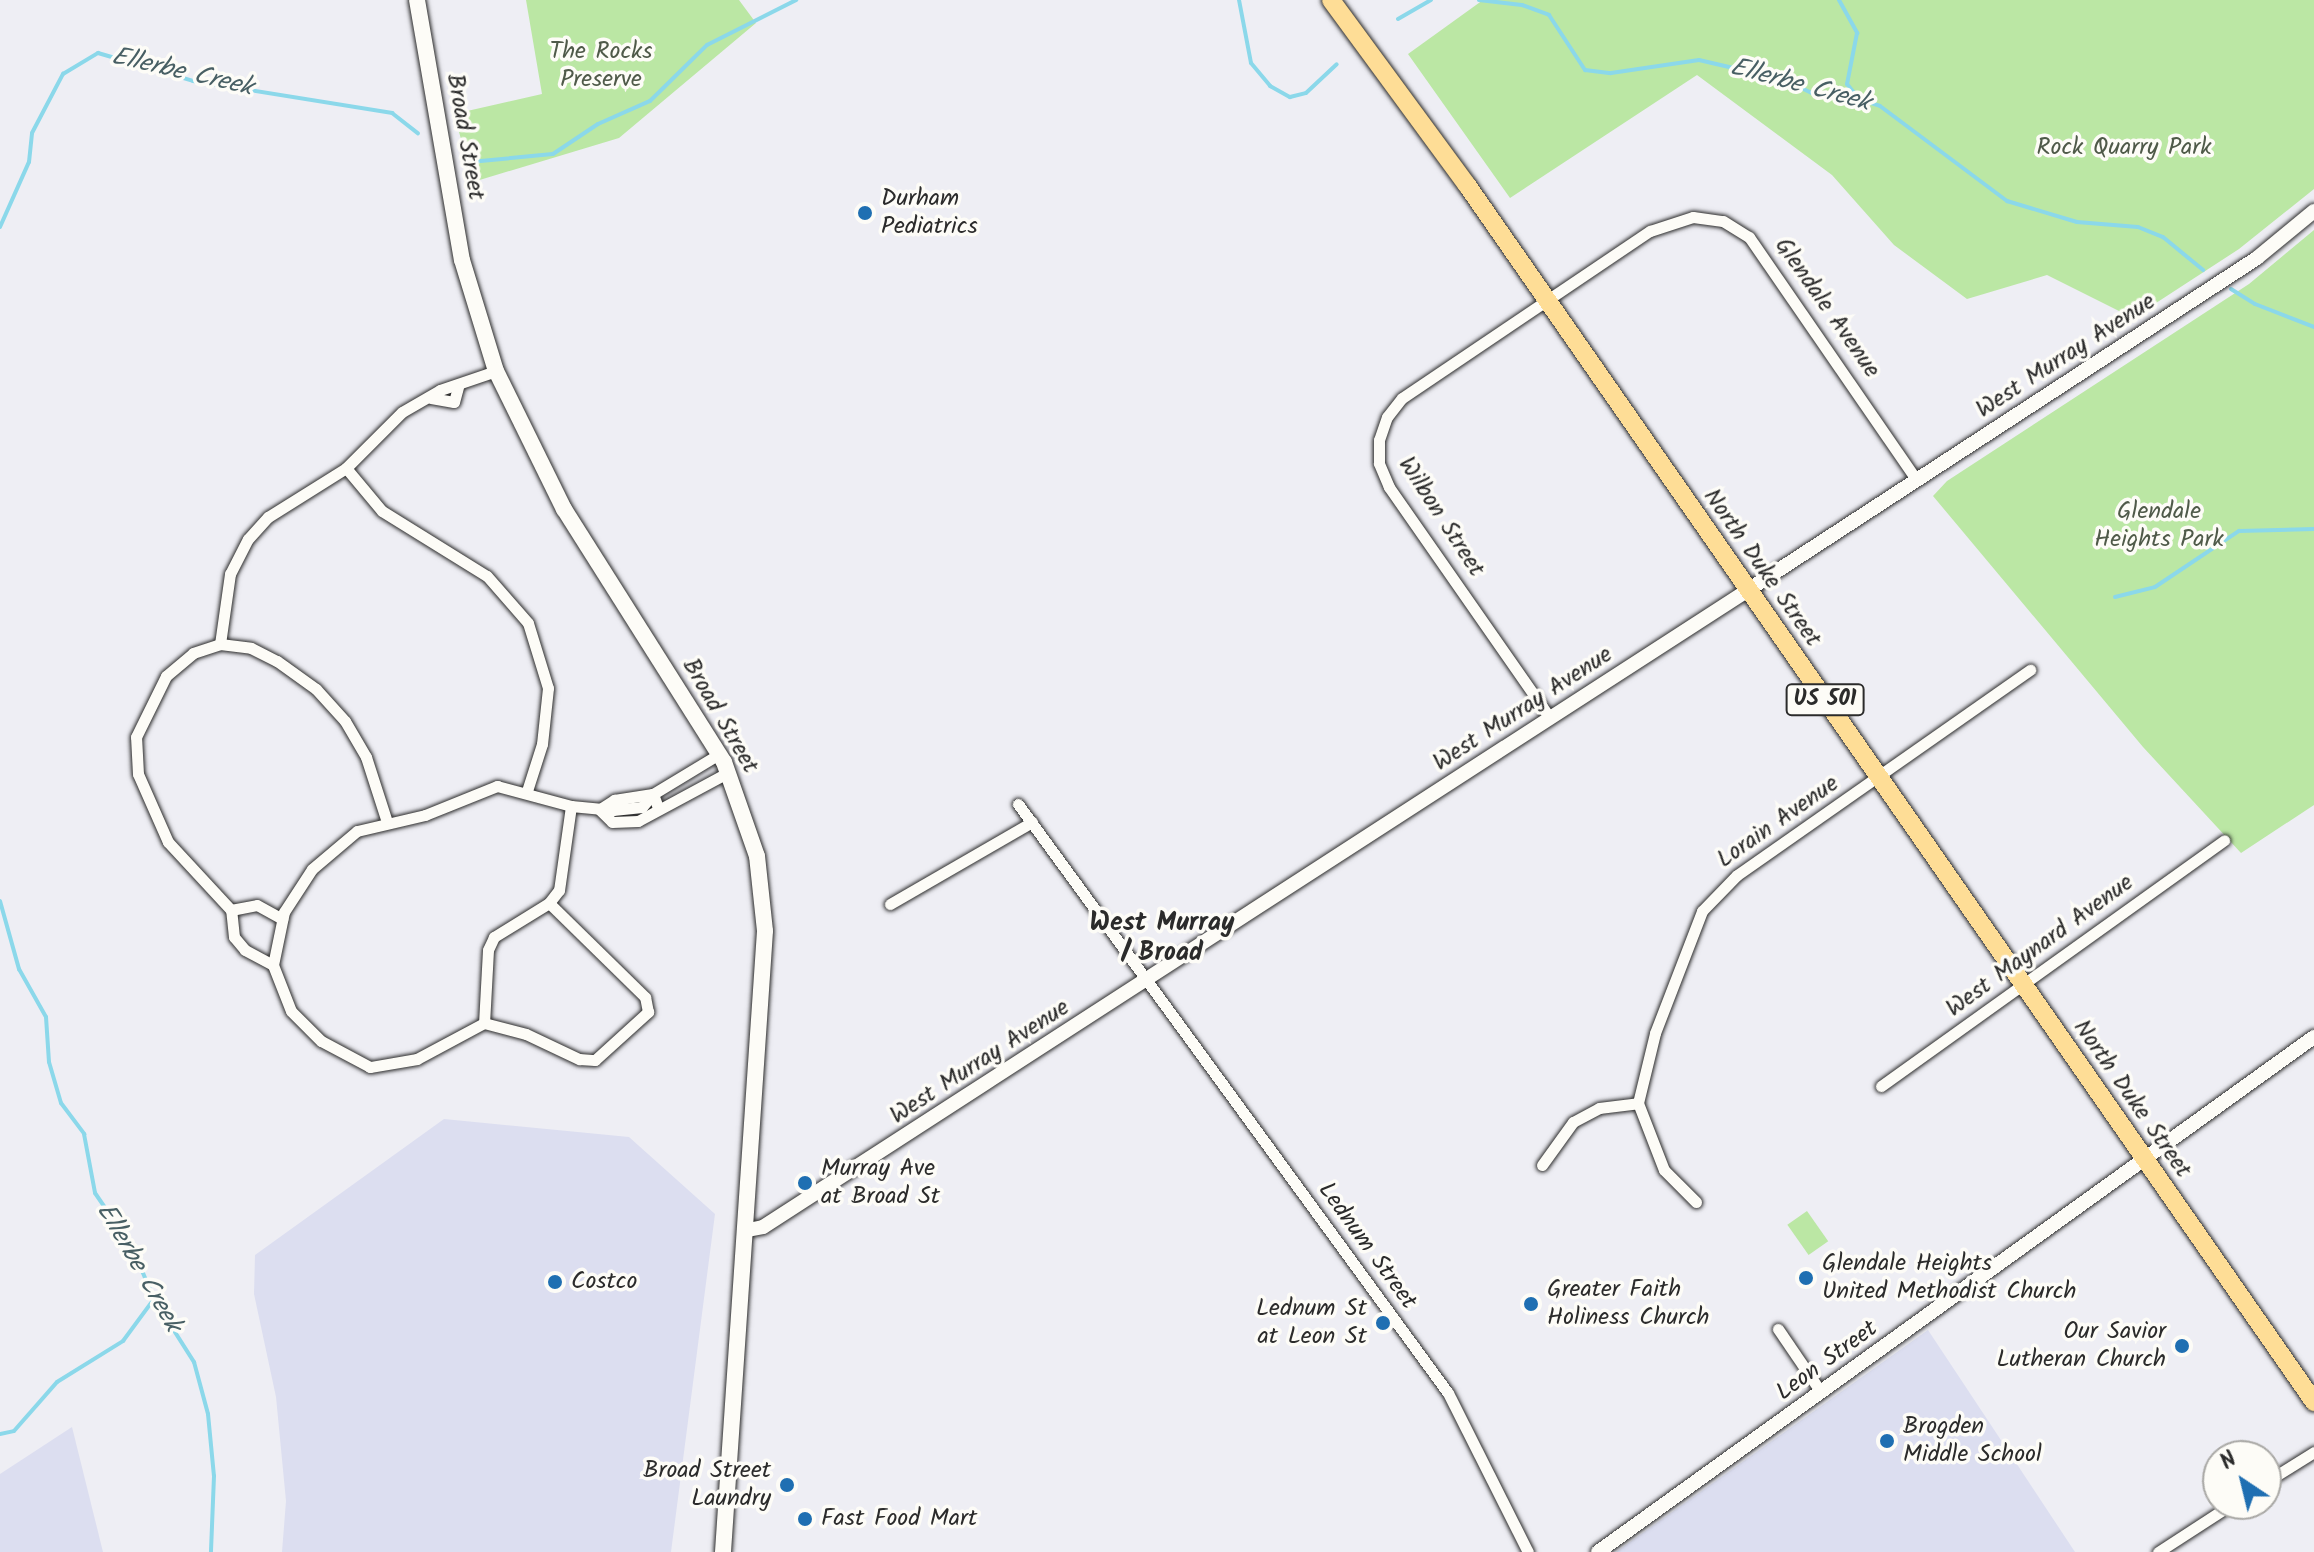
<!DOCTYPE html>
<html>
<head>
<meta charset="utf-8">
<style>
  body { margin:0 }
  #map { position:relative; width:2314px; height:1552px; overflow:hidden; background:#eeeef4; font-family:Kalam,sans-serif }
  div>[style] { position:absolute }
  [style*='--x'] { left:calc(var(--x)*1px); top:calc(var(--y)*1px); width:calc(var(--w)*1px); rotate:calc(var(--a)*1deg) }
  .built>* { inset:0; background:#dcdef0 }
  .green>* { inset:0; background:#bbe7a4; transform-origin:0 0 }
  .stream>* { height:4px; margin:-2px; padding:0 2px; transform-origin:2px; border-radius:2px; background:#8bd8ea }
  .roads { filter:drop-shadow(0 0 2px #2b2b2b) drop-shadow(0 0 2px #2b2b2b) }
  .minor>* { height:11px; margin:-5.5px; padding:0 5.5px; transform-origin:5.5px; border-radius:5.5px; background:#fdfcf7 }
  .tertiary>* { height:14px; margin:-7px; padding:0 7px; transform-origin:7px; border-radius:7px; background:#fdfcf7 }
  .secondary>* { height:16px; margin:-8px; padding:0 8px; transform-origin:8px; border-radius:8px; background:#fdfcf7 }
  .trunk>* { height:18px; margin:-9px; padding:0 9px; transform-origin:9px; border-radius:9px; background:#fedd96 }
  .dots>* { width:22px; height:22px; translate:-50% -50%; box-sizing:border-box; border:4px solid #fdfcf7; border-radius:50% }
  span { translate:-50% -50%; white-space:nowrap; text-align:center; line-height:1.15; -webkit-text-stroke:7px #fdfcf7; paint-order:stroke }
  .shield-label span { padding:2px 6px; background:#fdfcf7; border:2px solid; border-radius:6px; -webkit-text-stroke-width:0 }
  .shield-label { font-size:22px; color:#2b2b2b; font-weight:700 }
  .park-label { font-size:24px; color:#4f5a49 }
  .street-label { font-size:24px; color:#2b2b2b }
  .poi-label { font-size:24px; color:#2b2b2b }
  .left { translate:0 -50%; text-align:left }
  .right { translate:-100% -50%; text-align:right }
  .water-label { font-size:26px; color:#485f64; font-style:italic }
  .neighbourhood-label { font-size:26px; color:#2b2b2b; font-weight:700 }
  .north { position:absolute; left:2202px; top:1440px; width:80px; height:80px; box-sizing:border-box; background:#fdfcf7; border:2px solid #a9a8a5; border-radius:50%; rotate:325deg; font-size:22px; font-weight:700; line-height:32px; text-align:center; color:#2b2b2b }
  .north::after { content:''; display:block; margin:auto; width:28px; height:36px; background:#1f6fb2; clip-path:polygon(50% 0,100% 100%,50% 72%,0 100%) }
</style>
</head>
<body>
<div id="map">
  <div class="built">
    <i style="clip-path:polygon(444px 1119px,629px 1137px,715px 1214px,671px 1552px,282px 1552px,286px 1501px,276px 1397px,254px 1294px,255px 1255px)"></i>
    <i style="clip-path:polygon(1928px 1330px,2075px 1552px,1616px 1552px)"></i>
    <i style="clip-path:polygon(72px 1427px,103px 1552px,0 1552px,0 1474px)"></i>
  </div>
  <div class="green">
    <i style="clip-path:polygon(526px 0,739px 0,756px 23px,619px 138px,473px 182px,454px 114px,542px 94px)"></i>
    <i style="clip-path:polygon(1483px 0,2314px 0,2314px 189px,2239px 249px,2133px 318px,2047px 275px,1967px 299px,1894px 245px,1832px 175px,1697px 75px,1510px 198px,1408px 54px)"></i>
    <i style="clip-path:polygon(2314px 230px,2314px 805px,2241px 853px,2143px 747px,1933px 496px,1947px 481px,2249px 284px)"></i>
    <i style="left:1807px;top:1211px;width:37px;height:24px;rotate:55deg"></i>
  </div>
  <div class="stream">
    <i style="--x:1239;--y:0;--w:64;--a:79.2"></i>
    <i style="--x:1251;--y:63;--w:30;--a:50"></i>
    <i style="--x:1270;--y:86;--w:23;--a:29"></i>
    <i style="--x:1290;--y:97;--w:16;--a:-14"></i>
    <i style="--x:1306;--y:93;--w:42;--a:-43.1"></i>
    <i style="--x:1479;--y:0;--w:43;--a:6.6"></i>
    <i style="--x:1522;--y:5;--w:29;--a:20"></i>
    <i style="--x:1549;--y:15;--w:66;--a:56.8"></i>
    <i style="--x:1585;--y:70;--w:26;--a:7"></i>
    <i style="--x:1611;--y:73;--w:89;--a:-8.4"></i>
    <i style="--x:1699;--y:60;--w:88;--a:13.1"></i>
    <i style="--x:1785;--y:80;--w:37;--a:26"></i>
    <i style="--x:1818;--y:96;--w:41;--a:4.2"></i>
    <i style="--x:1859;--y:99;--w:22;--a:18"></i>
    <i style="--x:1880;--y:106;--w:159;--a:36.8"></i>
    <i style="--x:2007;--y:201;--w:73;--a:16.7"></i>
    <i style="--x:2077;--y:222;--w:61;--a:4.7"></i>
    <i style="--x:2138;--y:227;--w:27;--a:22"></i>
    <i style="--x:2163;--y:237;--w:52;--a:39.5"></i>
    <i style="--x:1839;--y:0;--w:38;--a:61"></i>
    <i style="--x:1857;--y:33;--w:52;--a:101.1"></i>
    <i style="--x:1847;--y:84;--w:19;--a:51"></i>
    <i style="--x:1398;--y:19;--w:38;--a:-30"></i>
    <i style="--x:470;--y:162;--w:83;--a:-5.5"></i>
    <i style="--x:553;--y:154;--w:54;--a:-33.7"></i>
    <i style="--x:598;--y:124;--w:57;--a:-23.9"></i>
    <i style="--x:650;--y:101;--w:80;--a:-44.5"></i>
    <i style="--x:707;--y:45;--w:100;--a:-26.8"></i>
    <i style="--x:0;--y:227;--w:71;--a:-66"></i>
    <i style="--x:29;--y:162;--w:29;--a:-84"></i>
    <i style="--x:32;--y:133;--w:67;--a:-62.3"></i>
    <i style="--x:63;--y:74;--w:41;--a:-31"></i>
    <i style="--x:98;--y:53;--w:99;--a:16.4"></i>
    <i style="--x:193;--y:81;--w:202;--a:9.1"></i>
    <i style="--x:392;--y:113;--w:33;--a:38"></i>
    <i style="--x:2231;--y:289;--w:28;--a:32"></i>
    <i style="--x:2255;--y:304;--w:63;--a:21.3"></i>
    <i style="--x:2115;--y:597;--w:41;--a:-14"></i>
    <i style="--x:2155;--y:587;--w:101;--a:-33.7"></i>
    <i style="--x:2239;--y:531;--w:75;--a:-1.5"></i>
    <i style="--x:0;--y:901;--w:71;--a:74.4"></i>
    <i style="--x:19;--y:969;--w:55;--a:60.6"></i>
    <i style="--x:46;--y:1017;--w:45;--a:86.2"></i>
    <i style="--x:49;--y:1062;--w:43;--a:73.7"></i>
    <i style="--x:61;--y:1103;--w:39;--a:53"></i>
    <i style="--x:84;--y:1134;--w:60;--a:79.4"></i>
    <i style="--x:95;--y:1193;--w:65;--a:55.6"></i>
    <i style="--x:132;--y:1247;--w:56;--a:67.1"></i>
    <i style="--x:154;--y:1299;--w:75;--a:57.6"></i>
    <i style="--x:194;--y:1362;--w:54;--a:74.9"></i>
    <i style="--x:208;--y:1414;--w:62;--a:84.5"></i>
    <i style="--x:214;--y:1476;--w:76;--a:92.3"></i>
    <i style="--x:0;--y:1434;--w:14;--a:-12"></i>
    <i style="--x:14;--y:1431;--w:65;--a:-48.7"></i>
    <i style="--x:57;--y:1382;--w:78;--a:-31.8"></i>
    <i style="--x:123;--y:1341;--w:52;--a:-53.6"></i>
  </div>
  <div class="roads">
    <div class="minor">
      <i style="--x:431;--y:398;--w:23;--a:10"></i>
      <i style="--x:454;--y:402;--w:16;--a:-75"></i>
      <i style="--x:346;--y:468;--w:56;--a:50.1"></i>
      <i style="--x:382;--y:511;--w:123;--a:31.8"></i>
      <i style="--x:487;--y:576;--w:62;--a:48.9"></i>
      <i style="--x:528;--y:623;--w:68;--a:72.9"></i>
      <i style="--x:548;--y:688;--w:56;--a:96.1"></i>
      <i style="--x:542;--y:744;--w:49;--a:107.7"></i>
      <i style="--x:220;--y:644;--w:71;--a:-81.9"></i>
      <i style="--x:230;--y:574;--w:39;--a:-63"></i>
      <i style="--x:248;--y:539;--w:30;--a:-48"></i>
      <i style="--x:268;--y:517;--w:92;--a:-32.1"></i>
      <i style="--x:346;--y:468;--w:79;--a:-45"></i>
      <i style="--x:402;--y:412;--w:44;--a:-30.1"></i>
      <i style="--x:440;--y:390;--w:59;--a:-18.7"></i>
      <i style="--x:1550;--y:718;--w:282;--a:-124.9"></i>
      <i style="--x:1389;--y:487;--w:26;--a:-113"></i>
      <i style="--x:1379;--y:463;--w:23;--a:-90"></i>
      <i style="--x:1379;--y:440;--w:24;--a:-71"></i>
      <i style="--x:1387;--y:417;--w:24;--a:-52"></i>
      <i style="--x:1402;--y:398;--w:299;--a:-34"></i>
      <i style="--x:1650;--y:231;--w:45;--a:-18"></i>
      <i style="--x:1693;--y:217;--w:30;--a:8"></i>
      <i style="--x:1723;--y:221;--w:31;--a:32"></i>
      <i style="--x:1749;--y:237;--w:294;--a:55.4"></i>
      <i style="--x:1018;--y:804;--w:729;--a:53.87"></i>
      <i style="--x:1448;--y:1393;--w:178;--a:63.3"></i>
      <i style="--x:571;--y:806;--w:85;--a:98.1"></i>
      <i style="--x:559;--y:890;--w:16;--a:128"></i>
      <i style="--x:549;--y:903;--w:65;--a:148.3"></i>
      <i style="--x:494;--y:937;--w:14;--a:115"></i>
      <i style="--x:488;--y:950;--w:73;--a:93.1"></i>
      <i style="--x:484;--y:1023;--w:76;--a:151.8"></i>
      <i style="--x:417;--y:1059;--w:48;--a:170.3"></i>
      <i style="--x:370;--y:1067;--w:55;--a:-152"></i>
      <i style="--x:321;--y:1041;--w:42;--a:-135"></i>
      <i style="--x:291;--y:1011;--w:49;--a:-111.4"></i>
      <i style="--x:273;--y:965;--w:54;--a:-78.3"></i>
      <i style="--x:284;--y:912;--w:51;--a:-56.9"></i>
      <i style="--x:312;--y:869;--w:59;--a:-40.2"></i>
      <i style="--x:357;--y:831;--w:70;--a:-13.2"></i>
      <i style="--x:425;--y:815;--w:78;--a:-21.9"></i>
      <i style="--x:497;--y:786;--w:77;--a:15.1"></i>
      <i style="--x:571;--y:806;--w:42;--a:5.4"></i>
      <i style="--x:613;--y:810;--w:29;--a:-6"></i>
      <i style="--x:642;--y:807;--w:17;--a:-50"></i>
      <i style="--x:653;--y:794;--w:15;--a:70"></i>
      <i style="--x:599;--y:809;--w:18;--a:45"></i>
      <i style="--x:612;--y:822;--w:26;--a:-2"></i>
      <i style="--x:638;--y:821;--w:103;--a:-28.3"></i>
      <i style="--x:600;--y:809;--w:17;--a:-33"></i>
      <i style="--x:614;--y:800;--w:39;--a:-9"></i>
      <i style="--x:653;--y:794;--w:77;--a:-31.2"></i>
      <i style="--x:890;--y:904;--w:164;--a:-30"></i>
      <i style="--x:231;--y:910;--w:26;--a:-11"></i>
      <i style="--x:257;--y:905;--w:29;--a:29"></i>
      <i style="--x:273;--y:965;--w:32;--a:-152"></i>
      <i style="--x:245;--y:950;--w:17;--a:-130"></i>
      <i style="--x:234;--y:937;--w:27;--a:-96"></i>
      <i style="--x:231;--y:910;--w:93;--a:-132.8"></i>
      <i style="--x:168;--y:842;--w:74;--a:-113.8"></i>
      <i style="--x:138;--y:774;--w:37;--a:-93"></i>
      <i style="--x:136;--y:737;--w:68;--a:-63.8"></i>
      <i style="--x:166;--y:676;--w:35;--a:-40"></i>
      <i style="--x:193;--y:653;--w:28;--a:-18"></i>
      <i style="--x:220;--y:644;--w:31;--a:7"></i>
      <i style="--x:251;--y:648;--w:29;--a:27"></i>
      <i style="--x:277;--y:661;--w:48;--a:35.7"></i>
      <i style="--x:316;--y:689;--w:43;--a:47.8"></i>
      <i style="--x:345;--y:721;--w:42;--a:59.7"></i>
      <i style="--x:366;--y:757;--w:68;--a:72.1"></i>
      <i style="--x:484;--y:1023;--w:43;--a:14.7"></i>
      <i style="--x:526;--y:1034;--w:59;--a:25.3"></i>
      <i style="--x:579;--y:1059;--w:16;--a:4"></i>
      <i style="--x:595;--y:1060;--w:72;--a:-42.2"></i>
      <i style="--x:648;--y:1012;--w:15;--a:-101"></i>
      <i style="--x:645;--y:997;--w:134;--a:-135.6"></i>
      <i style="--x:1881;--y:1086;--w:422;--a:-35.6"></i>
      <i style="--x:1542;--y:1165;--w:53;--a:-54.2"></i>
      <i style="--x:1573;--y:1122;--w:30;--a:-28"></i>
      <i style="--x:1599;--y:1108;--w:39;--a:-7"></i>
      <i style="--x:1696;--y:1202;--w:45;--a:-135"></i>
      <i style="--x:1664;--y:1170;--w:72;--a:-111.2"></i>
      <i style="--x:1638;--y:1103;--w:72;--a:-76.3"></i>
      <i style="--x:1655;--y:1033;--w:131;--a:-68.9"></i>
      <i style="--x:1702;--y:911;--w:50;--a:-45.8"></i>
      <i style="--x:1737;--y:875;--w:358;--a:-35"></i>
      <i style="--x:1778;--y:1329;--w:76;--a:55.7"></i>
      <i style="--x:2266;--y:1482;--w:57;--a:-32"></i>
      <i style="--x:2158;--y:1552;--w:88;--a:-33"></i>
    </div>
    <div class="tertiary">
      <i style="--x:748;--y:1230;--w:15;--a:-11"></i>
      <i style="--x:763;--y:1227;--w:1173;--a:-32.89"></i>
      <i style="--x:1748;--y:590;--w:608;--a:-33.11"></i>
      <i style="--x:2257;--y:258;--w:74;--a:-39.5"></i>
      <i style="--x:1598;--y:1552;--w:882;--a:-35.73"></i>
    </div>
    <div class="secondary">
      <i style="--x:417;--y:0;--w:264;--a:80.2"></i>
      <i style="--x:462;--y:260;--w:116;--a:73"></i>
      <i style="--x:496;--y:371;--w:154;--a:63.8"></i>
      <i style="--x:564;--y:509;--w:299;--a:57.7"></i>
      <i style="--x:724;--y:762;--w:100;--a:70.7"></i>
      <i style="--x:757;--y:856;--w:75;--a:83.9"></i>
      <i style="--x:765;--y:931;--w:622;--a:93.87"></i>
    </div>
    <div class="trunk">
      <i style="--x:1331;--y:0;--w:230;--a:53.7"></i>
      <i style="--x:1467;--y:185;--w:1483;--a:55.16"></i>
    </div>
  </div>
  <div class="dots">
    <i style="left:865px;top:213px;background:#1f6fb2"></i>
    <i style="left:805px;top:1183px;background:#1f6fb2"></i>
    <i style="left:1806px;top:1278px;background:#1f6fb2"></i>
    <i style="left:555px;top:1282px;background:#1f6fb2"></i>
    <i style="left:1531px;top:1304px;background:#1f6fb2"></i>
    <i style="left:1383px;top:1323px;background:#1f6fb2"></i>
    <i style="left:2182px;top:1346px;background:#1f6fb2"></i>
    <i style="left:1887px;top:1441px;background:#1f6fb2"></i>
    <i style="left:787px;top:1485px;background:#1f6fb2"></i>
    <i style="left:805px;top:1519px;background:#1f6fb2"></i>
  </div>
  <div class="shield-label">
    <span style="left:1825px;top:700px">US 501</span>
  </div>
  <div class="park-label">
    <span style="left:601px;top:66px">The Rocks<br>Preserve</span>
    <span style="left:2124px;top:148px">Rock Quarry Park</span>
    <span style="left:2159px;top:526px">Glendale<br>Heights Park</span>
  </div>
  <div class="street-label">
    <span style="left:465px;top:137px;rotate:80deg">Broad Street</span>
    <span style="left:1827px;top:308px;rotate:55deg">Glendale Avenue</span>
    <span style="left:2066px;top:356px;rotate:-33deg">West Murray Avenue</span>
    <span style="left:1441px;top:517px;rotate:57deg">Wilbon Street</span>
    <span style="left:1762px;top:568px;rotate:55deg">North Duke Street</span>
    <span style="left:1523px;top:709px;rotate:-33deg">West Murray Avenue</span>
    <span style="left:720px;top:716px;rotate:60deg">Broad Street</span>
    <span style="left:1778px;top:822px;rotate:-35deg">Lorain Avenue</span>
    <span style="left:2040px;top:946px;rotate:-36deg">West Maynard Avenue</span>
    <span style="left:980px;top:1062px;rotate:-33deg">West Murray Avenue</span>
    <span style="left:2132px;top:1099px;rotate:55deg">North Duke Street</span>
    <span style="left:1367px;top:1246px;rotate:54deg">Lednum Street</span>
    <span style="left:1827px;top:1361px;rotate:-36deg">Leon Street</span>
  </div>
  <div class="poi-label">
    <span class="left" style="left:881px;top:213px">Durham<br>Pediatrics</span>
    <span class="left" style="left:821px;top:1183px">Murray Ave<br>at Broad St</span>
    <span class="left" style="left:1822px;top:1278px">Glendale Heights<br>United Methodist Church</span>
    <span class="left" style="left:571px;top:1282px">Costco</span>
    <span class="left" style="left:1547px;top:1304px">Greater Faith<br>Holiness Church</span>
    <span class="right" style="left:1367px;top:1323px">Lednum St<br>at Leon St</span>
    <span class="right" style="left:2166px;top:1346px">Our Savior<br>Lutheran Church</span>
    <span class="left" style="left:1903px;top:1441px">Brogden<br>Middle School</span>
    <span class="right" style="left:771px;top:1485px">Broad Street<br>Laundry</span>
    <span class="left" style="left:821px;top:1519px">Fast Food Mart</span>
  </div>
  <div class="water-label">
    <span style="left:182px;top:73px;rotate:13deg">Ellerbe Creek</span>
    <span style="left:1800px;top:86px;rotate:15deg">Ellerbe Creek</span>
    <span style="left:138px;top:1268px;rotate:60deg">Ellerbe Creek</span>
  </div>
  <div class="neighbourhood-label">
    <span style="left:1162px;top:939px">West Murray<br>/ Broad</span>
  </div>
  <div class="north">N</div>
</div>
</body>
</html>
